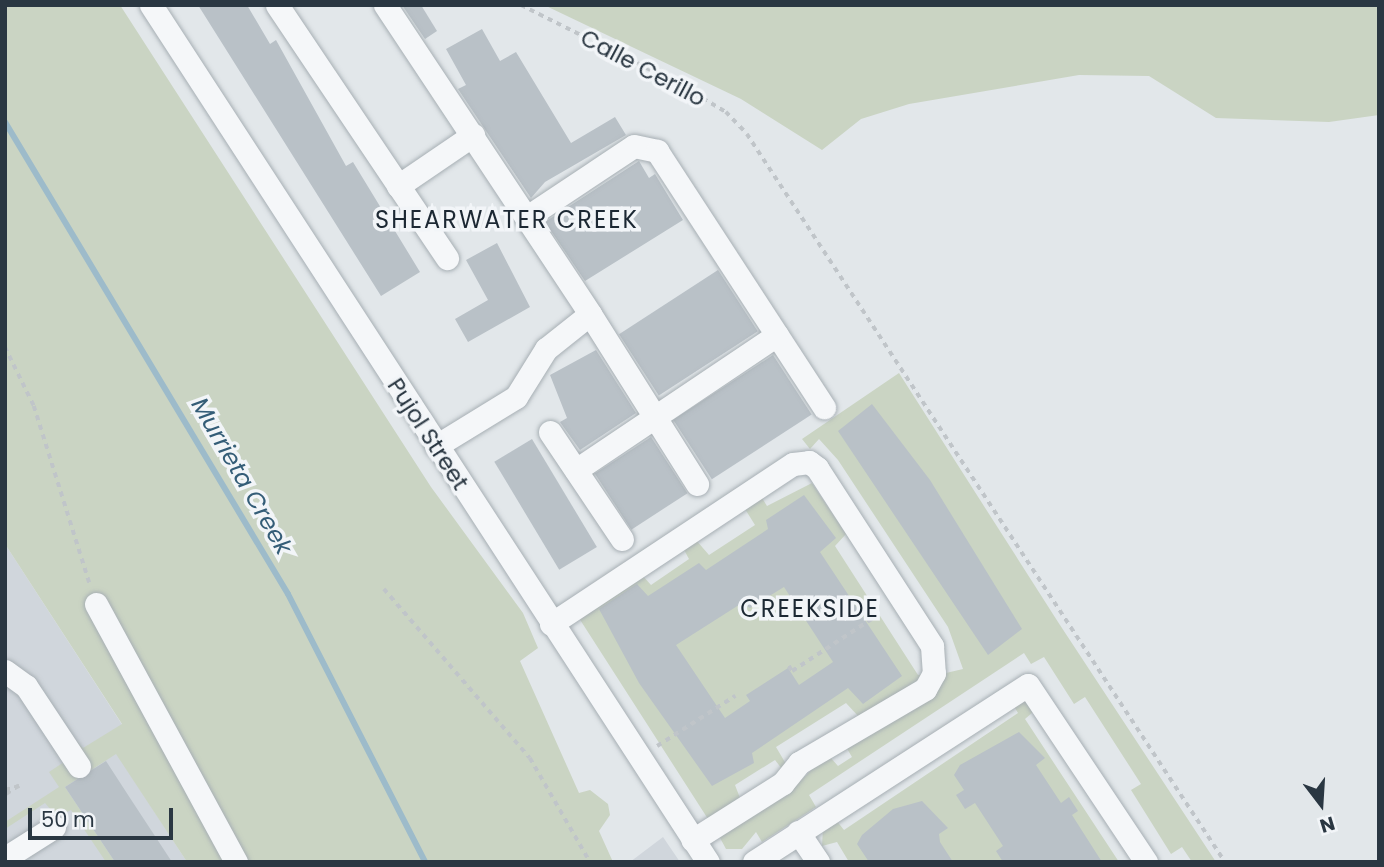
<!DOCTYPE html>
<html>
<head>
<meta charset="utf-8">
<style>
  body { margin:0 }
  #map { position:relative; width:1384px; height:867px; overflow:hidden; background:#e2e7ea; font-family:Poppins,sans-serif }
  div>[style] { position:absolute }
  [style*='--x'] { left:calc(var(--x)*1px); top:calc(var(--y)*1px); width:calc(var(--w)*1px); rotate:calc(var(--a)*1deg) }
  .built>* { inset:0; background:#d0d6dc }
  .green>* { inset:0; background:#cad4c3 }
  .stream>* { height:6px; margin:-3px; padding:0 3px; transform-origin:3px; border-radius:3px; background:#9dbbca }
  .building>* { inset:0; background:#b9c1c7; transform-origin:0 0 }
  .path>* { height:3.5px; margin-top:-1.75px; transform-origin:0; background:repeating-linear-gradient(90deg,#c0c5c9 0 5px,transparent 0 10px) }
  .roads { filter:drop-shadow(0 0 2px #a7afb4) drop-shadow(0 0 2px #a7afb4) }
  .minor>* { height:23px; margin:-11.5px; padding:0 11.5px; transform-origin:11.5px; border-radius:11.5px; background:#f5f7f9 }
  span { translate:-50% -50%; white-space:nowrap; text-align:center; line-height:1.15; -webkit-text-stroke:7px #f2f5f8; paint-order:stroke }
  .street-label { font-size:23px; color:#2a3742 }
  .neighbourhood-label { font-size:24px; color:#1c2833; letter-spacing:2px }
  .water-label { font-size:24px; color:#345d77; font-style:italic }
  .frame { position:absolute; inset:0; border:7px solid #2a3742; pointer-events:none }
  .north { position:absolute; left:1286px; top:769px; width:70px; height:70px; -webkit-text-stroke:5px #f2f5f8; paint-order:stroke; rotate:163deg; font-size:19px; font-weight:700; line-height:28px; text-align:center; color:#2a3742 }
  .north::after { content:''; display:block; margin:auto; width:24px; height:32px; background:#2a3742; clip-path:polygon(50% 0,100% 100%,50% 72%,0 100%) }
  .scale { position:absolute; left:28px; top:808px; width:145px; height:32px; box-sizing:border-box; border:4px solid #2a3742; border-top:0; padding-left:9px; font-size:21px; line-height:24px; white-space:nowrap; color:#2a3742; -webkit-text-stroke:5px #f2f5f8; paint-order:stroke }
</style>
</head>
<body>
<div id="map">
  <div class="built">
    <i style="clip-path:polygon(5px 544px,132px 740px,115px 751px,187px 862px,5px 862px)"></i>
    <i style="clip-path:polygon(663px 837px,680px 862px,630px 862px)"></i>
  </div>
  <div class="green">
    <i style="clip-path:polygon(5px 5px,120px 5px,431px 487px,523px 613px,538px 648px,520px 661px,579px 793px,590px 790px,608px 804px,610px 815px,599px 831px,613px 862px,187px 862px,116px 754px,65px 787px,115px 862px,106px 862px,71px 810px,57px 817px,45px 803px,5px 829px,5px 822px,59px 787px,49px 772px,64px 762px,74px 739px,83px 748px,122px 724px,5px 544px)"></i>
    <i style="clip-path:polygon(544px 5px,1379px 5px,1379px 115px,1329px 122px,1216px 118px,1149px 76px,1079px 75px,909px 104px,861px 119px,822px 150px,741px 99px)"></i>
    <i style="clip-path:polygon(899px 373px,1058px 622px,1216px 862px,1192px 862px,1182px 847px,1171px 854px,1131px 790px,1141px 784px,1085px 697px,1074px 704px,1044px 657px,1031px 664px,1024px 653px,809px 795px,816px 807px,762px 842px,756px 832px,742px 849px,726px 849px,719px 836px,791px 791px,814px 767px,830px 757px,838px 766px,852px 757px,846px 747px,935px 693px,946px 673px,963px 669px,948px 627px,838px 460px,819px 439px,810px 449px,802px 439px)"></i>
    <i style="clip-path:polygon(812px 483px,846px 534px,835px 546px,918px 675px,929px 674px,859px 717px,846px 703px,776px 747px,786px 764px,782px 769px,775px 760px,735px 785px,740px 798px,708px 819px,577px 615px,642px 575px,651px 585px,689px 559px,683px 548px,696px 540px,709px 555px,755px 525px,745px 509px,762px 498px,767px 506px)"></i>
    <i style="clip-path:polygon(1027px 698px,1033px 712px,1025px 719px,1119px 862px,849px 862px,837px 842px,822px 846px,823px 828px,836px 820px,844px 830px,1018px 713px,1012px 703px)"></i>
  </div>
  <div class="stream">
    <i style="--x:5;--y:122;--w:550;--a:59.05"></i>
    <i style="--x:288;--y:594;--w:301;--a:62.9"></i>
  </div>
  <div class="building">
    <i style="clip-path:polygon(198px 5px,247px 5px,270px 44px,276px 40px,346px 166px,353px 162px,420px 272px,381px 296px)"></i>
    <i style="clip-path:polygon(402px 5px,421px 5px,437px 31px,425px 39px)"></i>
    <i style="clip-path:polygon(482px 29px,500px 61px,516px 52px,571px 143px,615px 117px,626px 135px,545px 182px,531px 198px,458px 89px,466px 85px,446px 49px)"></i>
    <i style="clip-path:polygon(639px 161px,649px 178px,655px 174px,683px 220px,585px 281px,545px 222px)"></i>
    <i style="clip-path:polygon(497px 243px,530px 307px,468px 342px,455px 319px,488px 300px,466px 260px)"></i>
    <i style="left:718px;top:270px;width:73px;height:118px;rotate:57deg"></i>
    <i style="clip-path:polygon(596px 350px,636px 413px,580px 450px,560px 422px,567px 418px,550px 375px)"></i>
    <i style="left:773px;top:355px;width:71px;height:119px;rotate:57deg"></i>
    <i style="clip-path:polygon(872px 404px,930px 480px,1022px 629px,988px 655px,838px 431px)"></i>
    <i style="left:651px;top:437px;width:67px;height:67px;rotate:57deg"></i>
    <i style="left:532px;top:439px;width:126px;height:44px;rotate:59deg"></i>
    <i style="clip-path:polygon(evenodd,804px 495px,836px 538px,820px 552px,902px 676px,863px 704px,848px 688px,752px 753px,754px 763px,712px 786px,639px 683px,599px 609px,637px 584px,648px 596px,699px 563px,706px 570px,768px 529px,766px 520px,804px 495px,784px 587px,833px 662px,799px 685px,788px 668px,746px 695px,750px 701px,725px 718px,676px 645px,742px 603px,750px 608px,784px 587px)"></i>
    <i style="clip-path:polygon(1019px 732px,1045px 758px,1036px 765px,1061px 803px,1069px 797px,1078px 811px,1072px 815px,1102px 862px,1003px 862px,996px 851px,1003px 846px,975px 803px,965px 809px,956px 795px,964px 790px,954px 775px,960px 765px)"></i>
    <i style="clip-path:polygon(106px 761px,130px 798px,172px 862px,115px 862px,65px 787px)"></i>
    <i style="clip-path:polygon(922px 801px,948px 828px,939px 834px,940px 842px,953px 862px,869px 862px,857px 844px,862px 835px,893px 809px)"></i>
  </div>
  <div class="path">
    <i style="--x:521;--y:5;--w:174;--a:26.6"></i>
    <i style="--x:677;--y:83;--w:57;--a:30.6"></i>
    <i style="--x:726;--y:112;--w:30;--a:46"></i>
    <i style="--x:747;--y:134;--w:871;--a:56.71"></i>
    <i style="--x:5;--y:347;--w:66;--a:63.8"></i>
    <i style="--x:34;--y:406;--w:188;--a:72.6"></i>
    <i style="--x:384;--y:589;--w:223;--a:49.2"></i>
    <i style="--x:530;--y:758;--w:120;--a:60"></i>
    <i style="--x:789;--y:666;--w:6;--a:59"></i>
    <i style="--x:792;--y:671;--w:100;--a:-33.2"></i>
    <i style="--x:657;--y:746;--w:93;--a:-32.7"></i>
    <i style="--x:5;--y:790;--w:15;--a:-16"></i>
    <i style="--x:19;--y:786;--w:17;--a:147"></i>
  </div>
  <div class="roads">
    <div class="minor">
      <i style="--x:151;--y:5;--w:1022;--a:56.98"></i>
      <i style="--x:277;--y:5;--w:305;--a:56.1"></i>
      <i style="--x:385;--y:5;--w:371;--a:56.4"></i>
      <i style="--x:398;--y:186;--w:91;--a:-34.2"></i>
      <i style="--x:527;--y:217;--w:128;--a:-33.6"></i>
      <i style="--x:634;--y:146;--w:24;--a:12"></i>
      <i style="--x:657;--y:151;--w:306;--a:56.9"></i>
      <i style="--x:550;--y:432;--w:129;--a:56.1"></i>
      <i style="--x:436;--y:446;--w:94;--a:-31.5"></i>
      <i style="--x:516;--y:397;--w:57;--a:-58"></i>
      <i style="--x:546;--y:349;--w:56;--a:-38.5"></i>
      <i style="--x:590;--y:314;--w:201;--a:57.8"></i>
      <i style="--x:576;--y:470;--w:242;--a:-33.9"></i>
      <i style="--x:96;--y:604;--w:294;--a:61.5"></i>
      <i style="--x:551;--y:624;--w:290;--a:-33.5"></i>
      <i style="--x:793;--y:464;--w:16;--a:-7"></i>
      <i style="--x:809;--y:462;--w:10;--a:37"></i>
      <i style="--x:817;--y:468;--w:212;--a:57.1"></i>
      <i style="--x:932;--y:646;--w:27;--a:86"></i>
      <i style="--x:934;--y:673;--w:18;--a:119"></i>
      <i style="--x:925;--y:689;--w:146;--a:149.6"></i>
      <i style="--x:799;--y:763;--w:26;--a:129"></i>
      <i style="--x:783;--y:783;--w:107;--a:147.7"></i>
      <i style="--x:5;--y:671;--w:26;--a:36"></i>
      <i style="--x:26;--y:686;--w:96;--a:56.5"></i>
      <i style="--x:798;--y:832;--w:36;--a:56"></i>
      <i style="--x:5;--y:858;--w:58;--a:-32.3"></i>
      <i style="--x:754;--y:862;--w:326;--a:-32.9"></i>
      <i style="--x:1028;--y:685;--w:213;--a:56.3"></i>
    </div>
  </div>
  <div class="street-label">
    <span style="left:643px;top:68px;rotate:28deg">Calle Cerillo</span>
    <span style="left:428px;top:434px;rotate:57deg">Pujol Street</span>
  </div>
  <div class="neighbourhood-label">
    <span style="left:507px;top:220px">SHEARWATER CREEK</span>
    <span style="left:810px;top:609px">CREEKSIDE</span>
  </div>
  <div class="water-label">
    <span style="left:242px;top:476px;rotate:60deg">Murrieta Creek</span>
  </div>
  <div class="frame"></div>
  <div class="north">N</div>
  <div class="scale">50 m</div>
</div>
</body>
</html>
